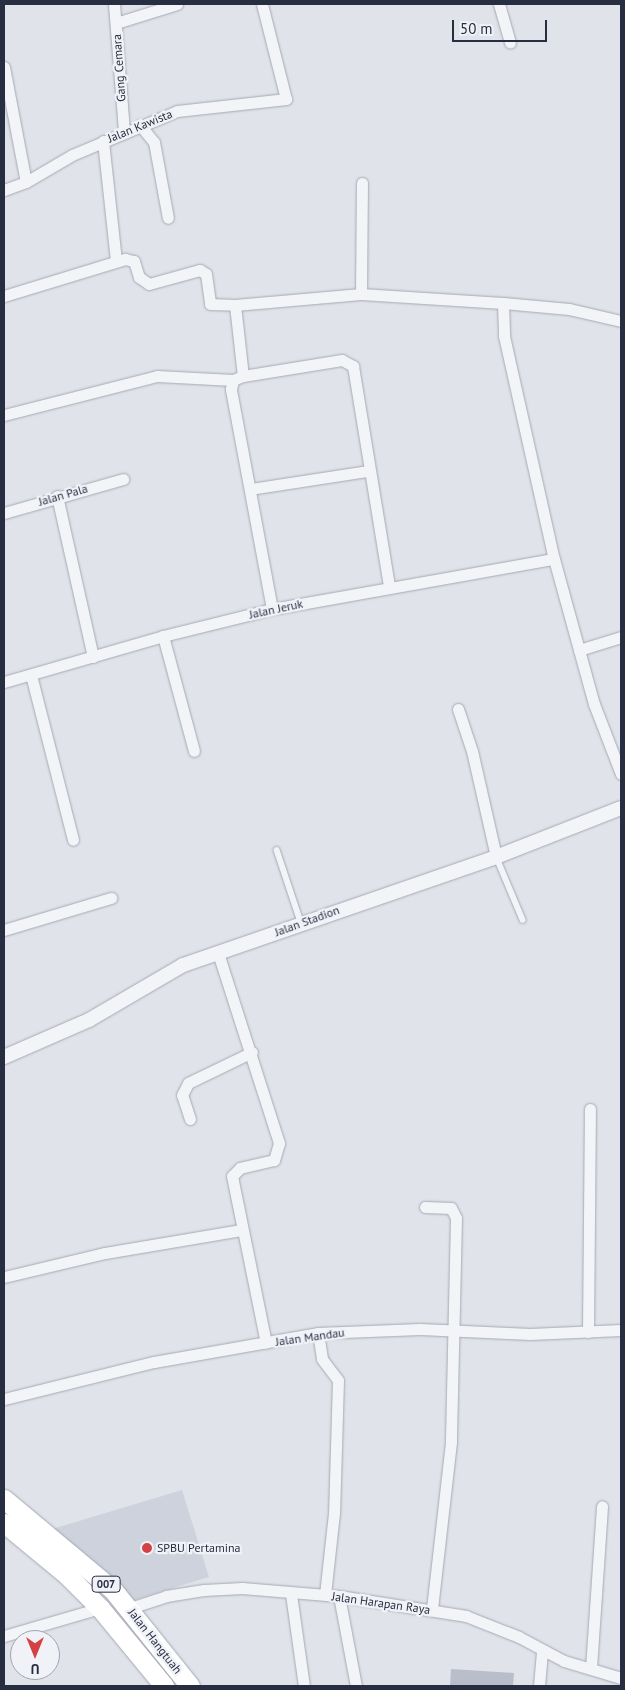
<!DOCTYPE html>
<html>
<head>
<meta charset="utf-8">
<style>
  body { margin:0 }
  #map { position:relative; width:625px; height:1690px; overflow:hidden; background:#e0e3ea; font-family:"PT Sans",sans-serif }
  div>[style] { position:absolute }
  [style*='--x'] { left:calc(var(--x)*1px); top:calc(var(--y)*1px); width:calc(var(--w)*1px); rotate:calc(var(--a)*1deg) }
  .built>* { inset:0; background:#ced2dc }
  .building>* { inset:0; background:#babeca }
  .roads { filter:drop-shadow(0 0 1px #a5a9b4) drop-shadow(0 0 1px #a5a9b4) }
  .service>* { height:5.5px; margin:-2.75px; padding:0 2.75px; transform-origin:2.75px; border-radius:2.75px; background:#f3f4f8 }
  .minor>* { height:11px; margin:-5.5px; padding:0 5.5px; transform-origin:5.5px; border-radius:5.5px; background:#f3f4f8 }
  .tertiary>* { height:14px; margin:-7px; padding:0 7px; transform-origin:7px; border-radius:7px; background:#f3f4f8 }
  .trunk>* { height:19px; margin:-9.5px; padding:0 9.5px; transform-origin:9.5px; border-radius:9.5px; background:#fff }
  .dots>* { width:14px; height:14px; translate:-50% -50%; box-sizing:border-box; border:2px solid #f0f2f7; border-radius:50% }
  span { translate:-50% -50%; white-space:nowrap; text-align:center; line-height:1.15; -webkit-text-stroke:4.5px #f0f2f7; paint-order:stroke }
  .shield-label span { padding:1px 4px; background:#f0f2f7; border:1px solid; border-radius:4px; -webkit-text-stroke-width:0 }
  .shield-label { font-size:11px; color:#282e42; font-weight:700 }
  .street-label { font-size:12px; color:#282e42 }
  .poi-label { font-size:12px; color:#282e42 }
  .left { translate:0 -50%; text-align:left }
  .frame { position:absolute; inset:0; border:5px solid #282e42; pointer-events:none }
  .north { position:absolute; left:10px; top:1630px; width:50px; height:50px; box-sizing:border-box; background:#f0f2f7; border:1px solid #a0a4af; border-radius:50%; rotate:180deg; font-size:14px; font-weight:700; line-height:20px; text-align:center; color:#282e42 }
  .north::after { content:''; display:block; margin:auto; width:18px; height:22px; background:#d34145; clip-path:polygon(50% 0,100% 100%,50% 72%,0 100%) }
  .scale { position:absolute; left:452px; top:20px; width:95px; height:22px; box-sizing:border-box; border:2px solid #282e42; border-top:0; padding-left:6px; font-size:15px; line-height:18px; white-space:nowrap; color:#282e42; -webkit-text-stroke:4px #f0f2f7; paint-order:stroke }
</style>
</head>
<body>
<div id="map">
  <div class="built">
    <i style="clip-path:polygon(182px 1490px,209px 1577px,128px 1602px,49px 1530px)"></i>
  </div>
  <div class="building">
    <i style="clip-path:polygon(451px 1669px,514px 1673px,513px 1686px,450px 1686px)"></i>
  </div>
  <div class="roads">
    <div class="service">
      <i style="--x:277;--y:850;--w:76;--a:71.6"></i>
      <i style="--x:497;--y:858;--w:67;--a:67.2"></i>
    </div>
    <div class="minor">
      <i style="--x:114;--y:4;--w:128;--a:85.5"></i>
      <i style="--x:499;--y:4;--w:40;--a:74"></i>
      <i style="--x:116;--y:23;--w:64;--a:-17.3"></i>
      <i style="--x:4;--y:67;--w:117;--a:79.2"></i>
      <i style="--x:140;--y:125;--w:22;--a:51"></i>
      <i style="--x:154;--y:142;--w:77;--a:79.6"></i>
      <i style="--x:103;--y:141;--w:121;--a:83.8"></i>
      <i style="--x:4;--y:190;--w:23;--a:-20"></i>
      <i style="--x:26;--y:182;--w:53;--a:-30.4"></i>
      <i style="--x:72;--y:155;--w:114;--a:-22.7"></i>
      <i style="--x:177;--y:111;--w:110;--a:-6.3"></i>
      <i style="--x:286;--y:99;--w:98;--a:-104.2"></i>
      <i style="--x:361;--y:294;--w:111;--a:-89.5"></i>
      <i style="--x:4;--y:296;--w:127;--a:-17"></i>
      <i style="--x:125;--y:259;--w:9;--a:13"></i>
      <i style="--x:134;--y:261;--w:17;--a:73"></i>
      <i style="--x:139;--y:277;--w:12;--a:35"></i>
      <i style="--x:149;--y:284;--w:53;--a:-15.4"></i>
      <i style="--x:200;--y:270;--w:7;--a:34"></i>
      <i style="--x:206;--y:274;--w:30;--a:82"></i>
      <i style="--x:210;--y:304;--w:25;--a:2"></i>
      <i style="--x:235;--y:305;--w:71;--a:83.6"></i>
      <i style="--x:235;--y:305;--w:126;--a:-5"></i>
      <i style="--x:361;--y:294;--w:142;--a:3.6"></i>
      <i style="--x:621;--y:321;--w:53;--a:-167"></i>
      <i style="--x:569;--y:309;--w:66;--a:-174.8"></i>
      <i style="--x:503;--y:303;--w:33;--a:88"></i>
      <i style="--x:504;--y:336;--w:229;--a:77.4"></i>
      <i style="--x:554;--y:559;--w:150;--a:74.6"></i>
      <i style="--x:594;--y:704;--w:75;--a:68.9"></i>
      <i style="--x:4;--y:415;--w:158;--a:-14.3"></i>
      <i style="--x:157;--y:376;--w:76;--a:3"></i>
      <i style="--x:250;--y:489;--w:119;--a:-8.7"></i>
      <i style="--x:57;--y:496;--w:165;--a:77.4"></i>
      <i style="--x:4;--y:513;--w:124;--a:-15.9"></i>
      <i style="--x:272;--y:609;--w:224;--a:-100.6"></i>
      <i style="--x:231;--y:389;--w:9;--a:-77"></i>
      <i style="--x:233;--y:380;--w:11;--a:-22"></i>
      <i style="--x:243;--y:376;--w:100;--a:-9.2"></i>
      <i style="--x:342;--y:360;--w:13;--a:29"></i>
      <i style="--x:353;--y:366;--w:223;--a:80.7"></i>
      <i style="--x:163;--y:636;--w:119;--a:74.9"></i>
      <i style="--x:579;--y:650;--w:44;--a:-17.2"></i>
      <i style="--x:31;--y:675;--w:170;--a:75.7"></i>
      <i style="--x:4;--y:682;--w:166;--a:-16.1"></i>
      <i style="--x:163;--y:636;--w:112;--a:-13.9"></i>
      <i style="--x:272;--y:609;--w:286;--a:-10.1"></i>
      <i style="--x:458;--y:709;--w:44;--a:71.6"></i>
      <i style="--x:472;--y:751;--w:109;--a:77.2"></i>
      <i style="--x:4;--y:930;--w:112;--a:-16.7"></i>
      <i style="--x:218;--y:953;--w:200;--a:72.2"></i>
      <i style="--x:279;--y:1143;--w:18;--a:106"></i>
      <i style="--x:274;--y:1160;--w:35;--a:167"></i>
      <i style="--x:240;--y:1168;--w:11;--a:135"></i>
      <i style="--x:232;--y:1176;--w:170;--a:78.5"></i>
      <i style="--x:190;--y:1119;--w:25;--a:-108"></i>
      <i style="--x:182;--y:1095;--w:13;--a:-63"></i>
      <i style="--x:188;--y:1083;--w:71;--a:-25.8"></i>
      <i style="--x:425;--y:1207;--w:26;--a:2"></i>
      <i style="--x:451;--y:1208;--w:11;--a:63"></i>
      <i style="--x:456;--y:1218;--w:224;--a:91.3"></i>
      <i style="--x:451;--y:1442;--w:168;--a:96.5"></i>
      <i style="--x:4;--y:1277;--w:104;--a:-13.4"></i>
      <i style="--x:105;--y:1253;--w:138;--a:-9.6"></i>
      <i style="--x:588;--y:1332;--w:223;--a:-89.5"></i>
      <i style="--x:318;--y:1333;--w:26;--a:81"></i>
      <i style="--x:322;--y:1359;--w:26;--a:53"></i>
      <i style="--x:338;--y:1380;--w:133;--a:91.7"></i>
      <i style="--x:334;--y:1513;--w:82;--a:96.3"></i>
      <i style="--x:4;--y:1399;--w:154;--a:-13.9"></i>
      <i style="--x:154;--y:1362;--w:167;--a:-10"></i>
      <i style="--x:318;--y:1333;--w:102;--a:-2.2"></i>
      <i style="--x:420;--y:1329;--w:110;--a:2.6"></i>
      <i style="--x:530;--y:1334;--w:91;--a:-2.5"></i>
      <i style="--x:291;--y:1594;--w:93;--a:82"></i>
      <i style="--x:339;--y:1596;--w:92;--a:79.3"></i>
      <i style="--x:130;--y:1608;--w:38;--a:-18"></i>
      <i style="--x:166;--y:1596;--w:38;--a:-9"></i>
      <i style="--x:204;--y:1590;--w:38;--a:-3"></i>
      <i style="--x:242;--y:1588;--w:97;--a:4.7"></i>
      <i style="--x:339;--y:1596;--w:129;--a:8.9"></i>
      <i style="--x:466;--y:1616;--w:57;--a:21.6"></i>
      <i style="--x:519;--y:1637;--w:51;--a:28.1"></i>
      <i style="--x:564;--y:1661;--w:59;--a:16.6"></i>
      <i style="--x:4;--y:1636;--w:100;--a:-16.3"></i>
      <i style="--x:591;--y:1668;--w:162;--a:-86.1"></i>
      <i style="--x:539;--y:1686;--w:36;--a:-85"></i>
    </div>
    <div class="tertiary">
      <i style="--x:4;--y:1057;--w:93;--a:-23.5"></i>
      <i style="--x:89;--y:1020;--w:109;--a:-30.3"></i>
      <i style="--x:183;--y:965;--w:331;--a:-19"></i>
      <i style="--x:496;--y:857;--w:134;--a:-21.4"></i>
    </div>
    <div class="trunk">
      <i style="--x:4;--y:1499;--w:142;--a:39.9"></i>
      <i style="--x:113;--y:1590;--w:123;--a:51.3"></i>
      <i style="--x:4;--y:1523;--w:82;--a:39.5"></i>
      <i style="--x:67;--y:1575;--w:47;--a:45"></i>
      <i style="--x:100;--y:1608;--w:101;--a:50.6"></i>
    </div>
  </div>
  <div class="dots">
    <i style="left:147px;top:1548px;background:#d34145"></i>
  </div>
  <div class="shield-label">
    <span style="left:106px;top:1584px">007</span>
  </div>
  <div class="street-label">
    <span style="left:119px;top:68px;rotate:-94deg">Gang Cemara</span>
    <span style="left:140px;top:126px;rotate:-22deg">Jalan Kawista</span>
    <span style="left:63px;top:495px;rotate:-16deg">Jalan Pala</span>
    <span style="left:276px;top:609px;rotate:-12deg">Jalan Jeruk</span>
    <span style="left:307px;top:921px;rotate:-20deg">Jalan Stadion</span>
    <span style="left:310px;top:1337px;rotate:-8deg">Jalan Mandau</span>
    <span style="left:381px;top:1603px;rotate:8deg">Jalan Harapan Raya</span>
    <span style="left:155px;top:1641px;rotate:52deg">Jalan Hangtuah</span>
  </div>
  <div class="poi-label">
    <span class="left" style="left:157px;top:1548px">SPBU Pertamina</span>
  </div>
  <div class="frame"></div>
  <div class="north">U</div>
  <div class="scale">50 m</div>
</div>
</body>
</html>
